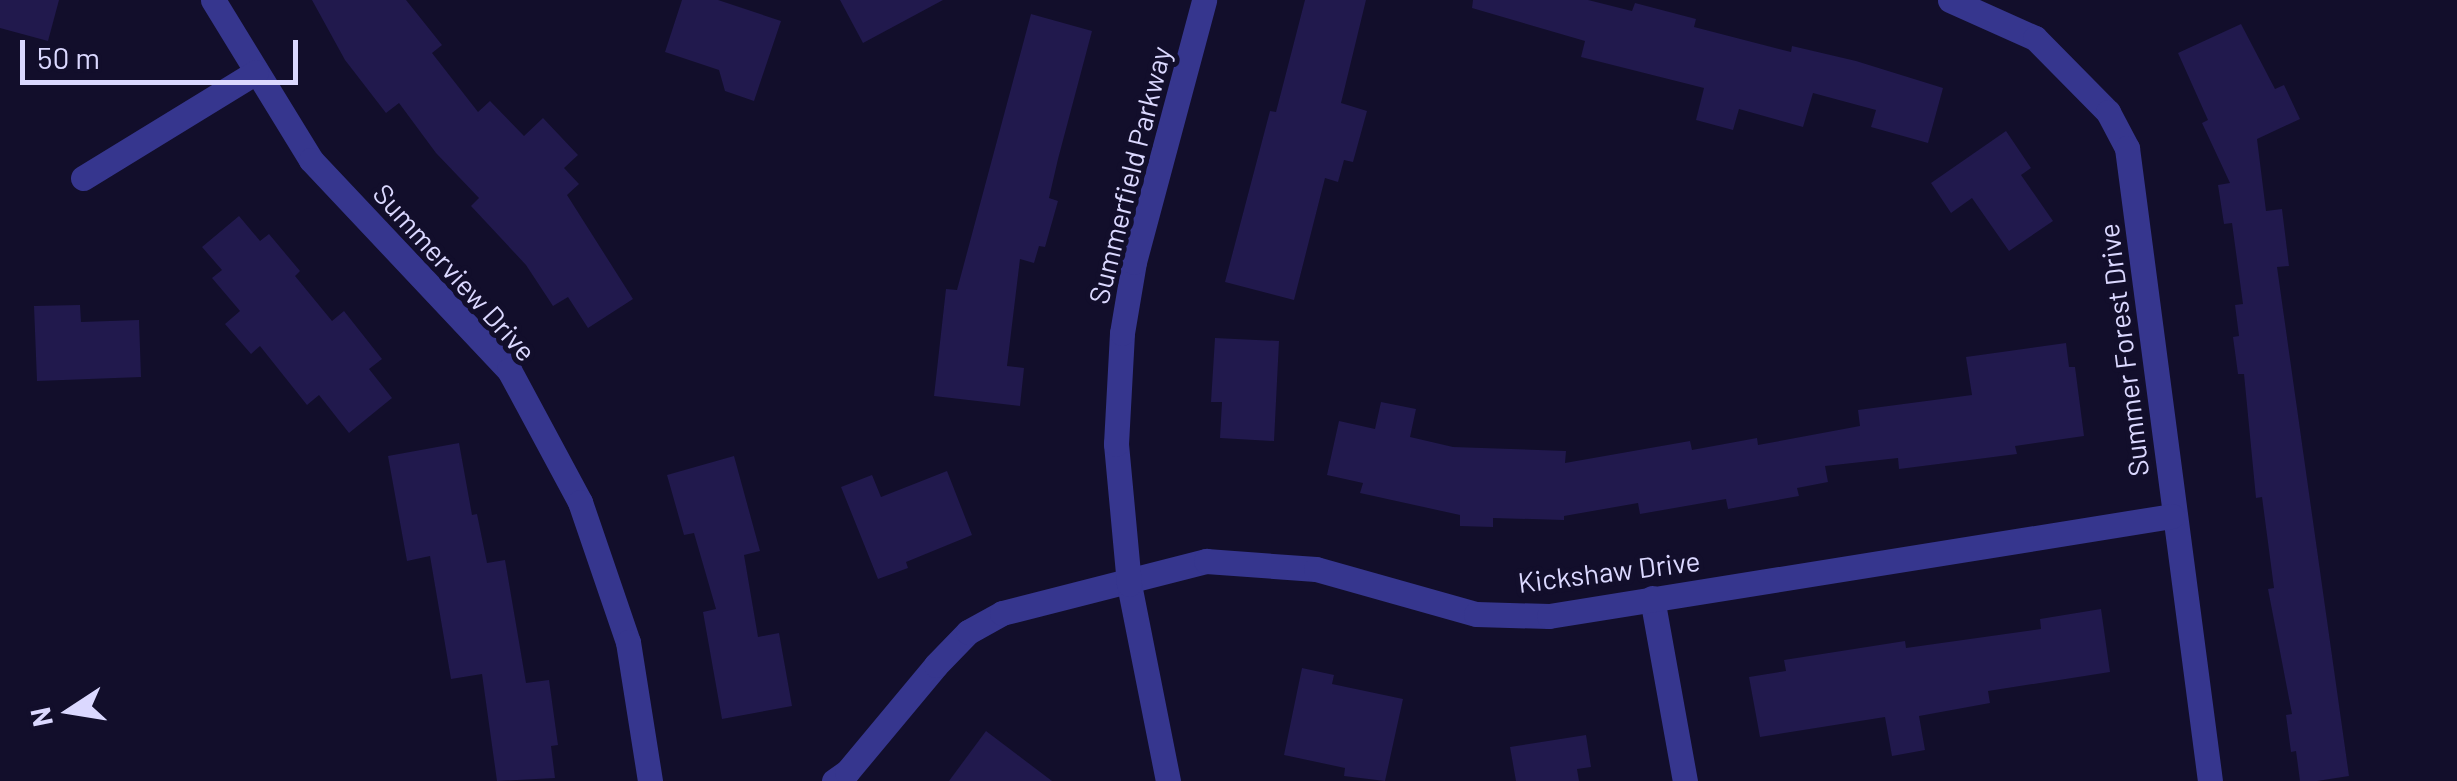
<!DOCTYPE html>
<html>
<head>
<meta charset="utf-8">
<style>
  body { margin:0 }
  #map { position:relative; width:2457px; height:781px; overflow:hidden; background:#120e2b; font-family:Barlow,sans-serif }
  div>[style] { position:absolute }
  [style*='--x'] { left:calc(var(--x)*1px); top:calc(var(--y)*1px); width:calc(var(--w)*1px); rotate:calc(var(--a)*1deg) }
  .building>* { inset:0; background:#21194d }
  .minor>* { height:25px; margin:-12.5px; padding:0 12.5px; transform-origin:12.5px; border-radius:12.5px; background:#36368e }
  span { translate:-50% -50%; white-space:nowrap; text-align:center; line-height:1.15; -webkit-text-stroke:10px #120e2b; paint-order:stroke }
  .street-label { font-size:28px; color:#dbd8ff }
  .north { position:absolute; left:20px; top:661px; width:100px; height:100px; -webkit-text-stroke:8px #120e2b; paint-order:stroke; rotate:258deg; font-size:28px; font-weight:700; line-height:40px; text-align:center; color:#dbd8ff }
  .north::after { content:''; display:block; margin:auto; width:35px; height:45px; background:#dbd8ff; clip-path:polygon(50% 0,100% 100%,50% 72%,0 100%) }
  .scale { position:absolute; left:20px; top:40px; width:278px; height:45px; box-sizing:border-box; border:5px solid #dbd8ff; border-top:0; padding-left:12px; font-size:30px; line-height:35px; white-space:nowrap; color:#dbd8ff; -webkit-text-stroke:8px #120e2b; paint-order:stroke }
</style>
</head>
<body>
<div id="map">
  <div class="building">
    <i style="clip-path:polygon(0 0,59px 0,48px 41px,0 28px)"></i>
    <i style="clip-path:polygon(312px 0,406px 0,442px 45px,432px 53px,478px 112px,490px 101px,524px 136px,543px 118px,578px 155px,564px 168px,579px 184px,567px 195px,633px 299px,588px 328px,568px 297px,553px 306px,526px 265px,471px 206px,479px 198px,436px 153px,399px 103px,386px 113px,345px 60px)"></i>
    <i style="clip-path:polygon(682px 0,718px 0,781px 21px,754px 101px,725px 91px,719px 70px,665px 52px)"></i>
    <i style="clip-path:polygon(840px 0,943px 0,863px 43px)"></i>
    <i style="clip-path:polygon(1305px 0,1366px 0,1341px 103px,1367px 111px,1353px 162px,1344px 160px,1338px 182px,1325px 178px,1294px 300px,1225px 282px,1270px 111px,1276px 112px)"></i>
    <i style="clip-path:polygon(1473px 0,1588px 0,1632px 11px,1635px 3px,1696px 19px,1694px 27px,1791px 52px,1792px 46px,1856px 61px,1943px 88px,1928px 143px,1871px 127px,1876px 110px,1813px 93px,1803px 127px,1739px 109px,1733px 130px,1696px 120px,1704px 88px,1581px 57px,1585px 41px,1472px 8px)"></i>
    <i style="clip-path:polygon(1031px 14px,1092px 31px,1058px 159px,1049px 198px,1058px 201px,1045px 247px,1039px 246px,1034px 263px,1020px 259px,1007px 366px,1024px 368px,1020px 406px,934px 396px,946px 289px,957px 290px)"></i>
    <i style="clip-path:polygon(2241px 24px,2275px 89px,2284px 85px,2300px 119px,2257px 139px,2266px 211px,2282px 209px,2289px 266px,2277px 267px,2349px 776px,2317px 781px,2300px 781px,2296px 751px,2291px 752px,2286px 715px,2292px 714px,2268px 589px,2274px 588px,2262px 497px,2256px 498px,2244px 374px,2238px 374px,2233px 337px,2239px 336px,2235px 305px,2243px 304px,2232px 223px,2224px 224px,2218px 185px,2230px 183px,2202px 123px,2208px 120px,2178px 53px)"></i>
    <i style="clip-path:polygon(2006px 131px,2031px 168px,2021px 175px,2053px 221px,2009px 251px,1972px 198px,1951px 213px,1931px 183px)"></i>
    <i style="clip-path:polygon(239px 216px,260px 241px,269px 234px,300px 271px,295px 276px,332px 321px,344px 311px,382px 359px,369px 369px,392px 398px,349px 433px,319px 395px,307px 405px,260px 346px,251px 354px,225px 324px,240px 311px,212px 278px,222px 270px,202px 247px)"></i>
    <i style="clip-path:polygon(80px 305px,81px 322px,139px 320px,141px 377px,37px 381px,34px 306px)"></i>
    <i style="clip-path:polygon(1215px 338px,1279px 341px,1274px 441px,1220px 438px,1222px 402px,1211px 402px)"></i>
    <i style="clip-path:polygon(2066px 343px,2069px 367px,2075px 367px,2084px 436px,2015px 446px,2017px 454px,1899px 469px,1898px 458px,1825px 466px,1828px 482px,1797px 488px,1799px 496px,1728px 509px,1726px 499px,1640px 514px,1638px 503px,1564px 516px,1564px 520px,1493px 518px,1493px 527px,1460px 526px,1460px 515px,1360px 493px,1363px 483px,1327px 475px,1339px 421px,1375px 429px,1381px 402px,1416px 409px,1410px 437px,1453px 447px,1566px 451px,1565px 463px,1690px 441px,1692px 450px,1757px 438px,1758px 445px,1860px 426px,1858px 410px,1972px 395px,1966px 357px)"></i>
    <i style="clip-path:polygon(459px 443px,472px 515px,477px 514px,487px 563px,505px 560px,526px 683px,549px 680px,558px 745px,551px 746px,555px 778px,497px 781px,482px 674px,451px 679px,430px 556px,407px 561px,388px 456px)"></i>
    <i style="clip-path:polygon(734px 456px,760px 551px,744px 555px,758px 637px,779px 633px,792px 706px,722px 719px,703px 612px,716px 609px,694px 533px,684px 535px,667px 475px)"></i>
    <i style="clip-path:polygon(947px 471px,972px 535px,906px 562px,908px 568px,878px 579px,841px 487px,872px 475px,881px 497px)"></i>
    <i style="clip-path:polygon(2101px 609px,2110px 672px,1988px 691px,1990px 703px,1919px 716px,1925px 750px,1892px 756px,1885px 717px,1760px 737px,1749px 677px,1786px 671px,1784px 660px,1905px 641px,1906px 648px,2041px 629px,2040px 619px)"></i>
    <i style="clip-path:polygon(1302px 668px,1334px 675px,1332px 684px,1403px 699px,1385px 781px,1344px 776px,1345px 768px,1284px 755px)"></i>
    <i style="clip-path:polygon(986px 731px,1052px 781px,949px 781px)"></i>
    <i style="clip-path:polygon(1586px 735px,1591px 767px,1577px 769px,1579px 781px,1516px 781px,1510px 747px)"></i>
  </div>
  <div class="minor">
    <i style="--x:213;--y:0;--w:188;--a:58.5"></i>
    <i style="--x:311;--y:160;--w:289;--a:46.7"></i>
    <i style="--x:509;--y:370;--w:150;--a:61.7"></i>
    <i style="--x:580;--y:502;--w:148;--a:71.1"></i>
    <i style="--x:628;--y:642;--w:141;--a:81"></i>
    <i style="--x:1950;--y:0;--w:93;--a:24.1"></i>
    <i style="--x:2035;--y:38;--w:104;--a:45.4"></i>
    <i style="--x:2108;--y:112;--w:41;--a:62.2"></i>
    <i style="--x:2127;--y:148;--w:638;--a:82.53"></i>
    <i style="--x:83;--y:178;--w:203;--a:-31.5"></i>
    <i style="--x:1652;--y:598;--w:186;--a:79.8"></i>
    <i style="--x:834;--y:781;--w:16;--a:-35"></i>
    <i style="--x:847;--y:772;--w:139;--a:-50.2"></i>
    <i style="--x:936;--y:665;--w:46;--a:-45.9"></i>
    <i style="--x:968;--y:632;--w:39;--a:-29"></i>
    <i style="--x:1002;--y:613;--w:211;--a:-14.3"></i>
    <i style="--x:1206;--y:561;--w:110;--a:4.2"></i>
    <i style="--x:1316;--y:569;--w:166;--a:15.7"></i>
    <i style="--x:1476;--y:614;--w:73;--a:1.6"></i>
    <i style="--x:1549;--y:616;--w:631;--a:-9.12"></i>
    <i style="--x:1168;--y:781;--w:201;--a:-101.2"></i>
    <i style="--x:1129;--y:584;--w:141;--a:-95.3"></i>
    <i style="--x:1116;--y:444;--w:111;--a:-86.9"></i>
    <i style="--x:1122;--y:333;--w:72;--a:-80.4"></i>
    <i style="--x:1134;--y:262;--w:271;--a:-75"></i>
  </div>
  <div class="street-label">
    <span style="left:1129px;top:175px;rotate:-76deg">Summerfield Parkway</span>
    <span style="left:455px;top:272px;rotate:48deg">Summerview Drive</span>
    <span style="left:2123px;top:350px;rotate:-97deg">Summer Forest Drive</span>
    <span style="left:1609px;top:571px;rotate:-7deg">Kickshaw Drive</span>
  </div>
  <div class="north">N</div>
  <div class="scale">50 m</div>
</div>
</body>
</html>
